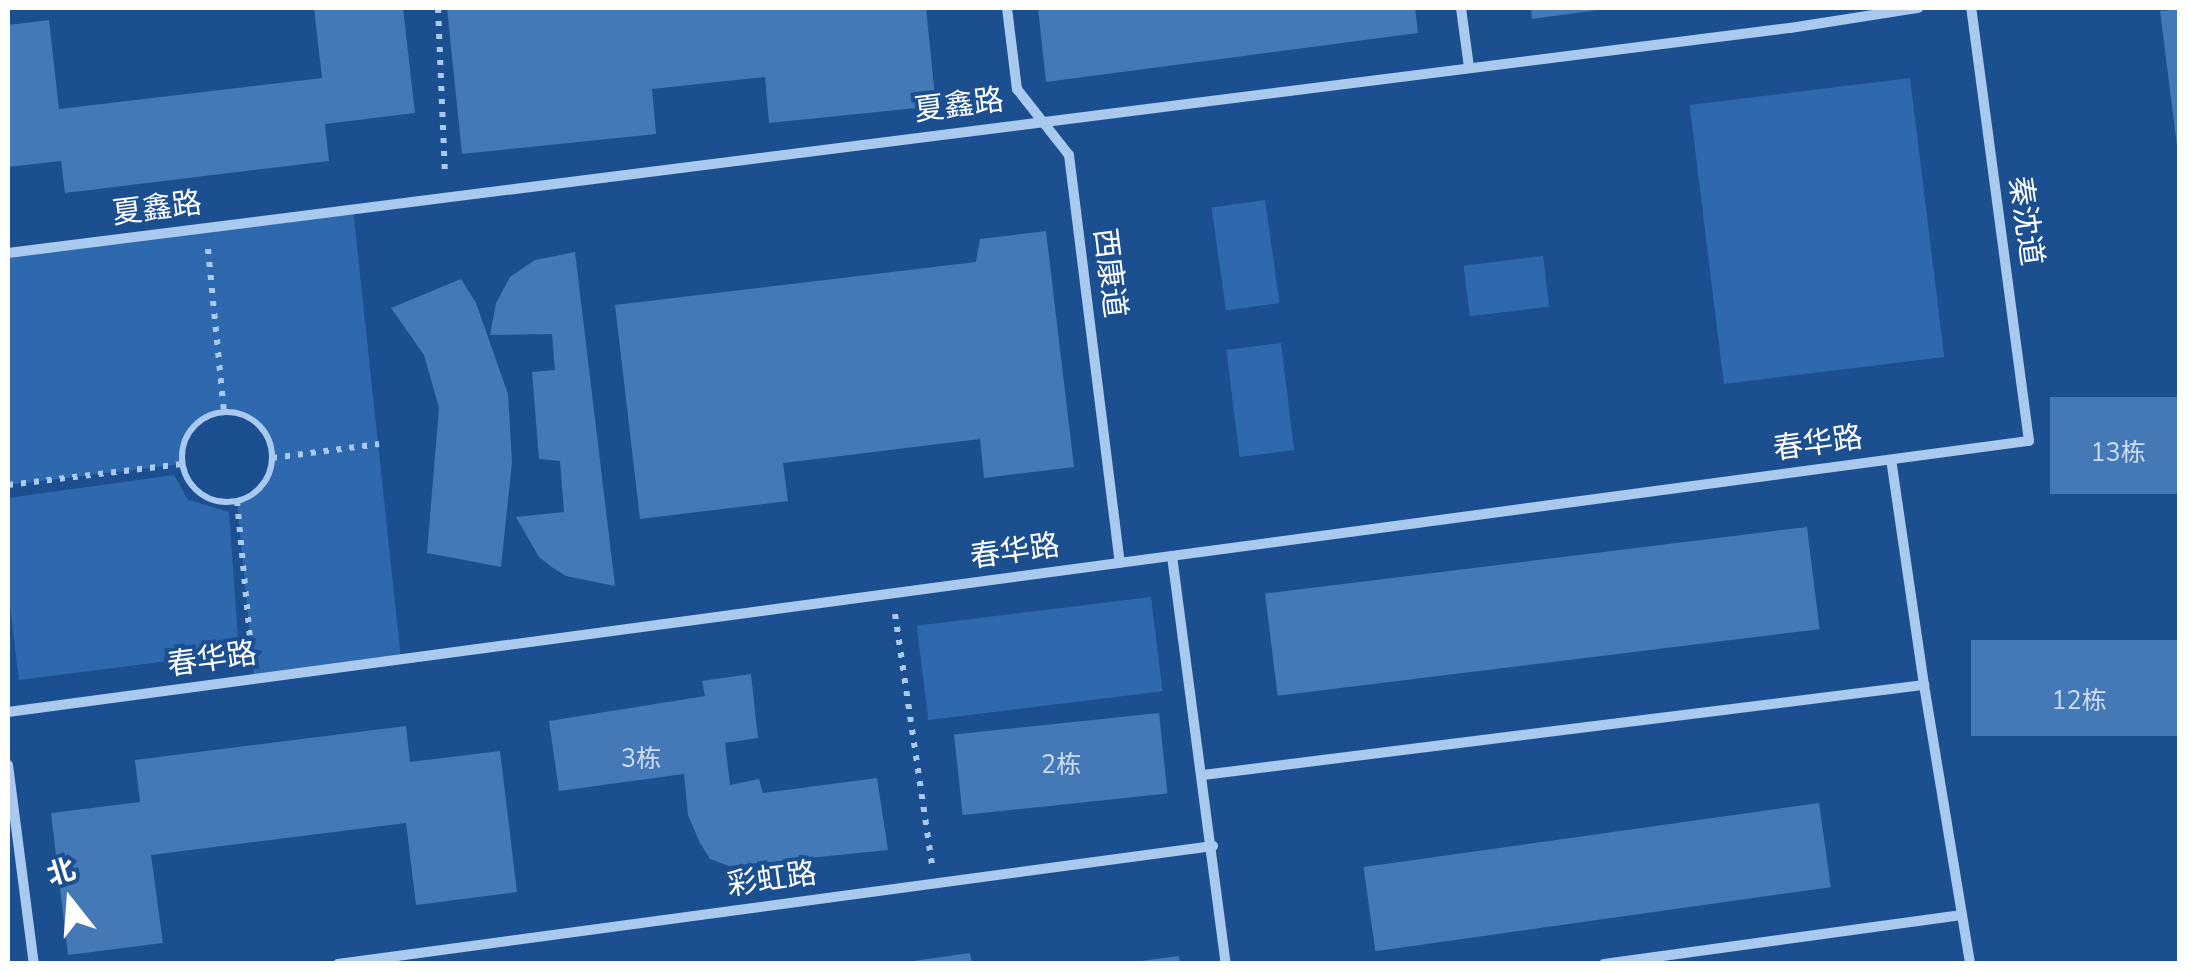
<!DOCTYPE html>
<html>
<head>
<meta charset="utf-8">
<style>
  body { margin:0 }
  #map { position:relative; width:2187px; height:971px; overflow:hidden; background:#1b4f8f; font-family:"Nunito Sans","Noto Sans SC",sans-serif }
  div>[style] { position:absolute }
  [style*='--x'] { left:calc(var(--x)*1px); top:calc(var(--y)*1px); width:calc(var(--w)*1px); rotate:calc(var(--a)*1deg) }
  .green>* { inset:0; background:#2e69ad; transform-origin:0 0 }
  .building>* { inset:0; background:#4478b7; transform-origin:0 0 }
  .path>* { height:6px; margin-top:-3px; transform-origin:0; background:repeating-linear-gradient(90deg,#a9c9ee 0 5px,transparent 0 13px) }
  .path>.ring { margin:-3px; padding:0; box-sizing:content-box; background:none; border:6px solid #a9c9ee; border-radius:50% }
  .minor>* { height:10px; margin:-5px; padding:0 5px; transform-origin:5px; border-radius:5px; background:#a9c9ee }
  span { translate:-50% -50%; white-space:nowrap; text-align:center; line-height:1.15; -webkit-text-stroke:8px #1b4f8f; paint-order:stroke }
  .number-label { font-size:25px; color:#d0dded }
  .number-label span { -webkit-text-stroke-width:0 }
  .street-label { font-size:30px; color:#fff }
  .frame { position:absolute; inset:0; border:10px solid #fff; pointer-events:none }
  .north { position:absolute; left:20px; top:851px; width:100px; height:100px; -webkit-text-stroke:8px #1b4f8f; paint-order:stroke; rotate:343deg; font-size:28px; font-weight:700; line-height:40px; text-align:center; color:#fff }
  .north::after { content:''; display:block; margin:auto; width:35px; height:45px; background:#fff; clip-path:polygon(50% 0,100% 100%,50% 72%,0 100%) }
</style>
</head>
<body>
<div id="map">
  <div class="green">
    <i style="left:1910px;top:78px;width:281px;height:222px;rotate:83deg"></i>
    <i style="left:1265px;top:200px;width:104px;height:54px;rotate:82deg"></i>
    <i style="clip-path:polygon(353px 209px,401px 659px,254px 679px,237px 501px,251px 496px,270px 473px,270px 444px,264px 430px,253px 420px,224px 412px,210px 415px,187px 434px,182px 464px,8px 485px,8px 253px)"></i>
    <i style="left:1543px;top:256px;width:51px;height:80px;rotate:83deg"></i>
    <i style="left:1281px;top:343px;width:108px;height:55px;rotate:83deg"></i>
    <i style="clip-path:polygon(174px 475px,188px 500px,229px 512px,239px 652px,19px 680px,8px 589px,8px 498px)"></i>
    <i style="left:1151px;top:597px;width:95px;height:236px;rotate:83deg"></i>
  </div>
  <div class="building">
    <i style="clip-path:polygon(314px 8px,403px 8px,415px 113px,325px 124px,329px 161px,65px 193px,61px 161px,8px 167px,8px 25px,49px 20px,59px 109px,322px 78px)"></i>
    <i style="clip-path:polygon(447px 8px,926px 8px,936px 106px,769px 123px,765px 77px,652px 89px,656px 134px,462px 154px)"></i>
    <i style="clip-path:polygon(1038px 8px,1415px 8px,1418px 33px,1046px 82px)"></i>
    <i style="clip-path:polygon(1531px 8px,1598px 8px,1598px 10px,1532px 19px)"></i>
    <i style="clip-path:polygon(2180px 9px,2180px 146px,2177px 146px,2160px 11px)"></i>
    <i style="clip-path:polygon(1046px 231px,1074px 467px,984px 478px,980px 439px,783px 463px,788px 501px,640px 519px,615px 305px,976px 262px,980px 239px)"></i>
    <i style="clip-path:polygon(575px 252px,615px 586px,566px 576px,553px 568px,539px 557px,516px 517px,564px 512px,560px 461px,539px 459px,532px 372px,555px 370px,552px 334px,490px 335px,496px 303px,510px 277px,535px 260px)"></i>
    <i style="clip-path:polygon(461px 279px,476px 303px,508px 394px,512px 462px,501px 567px,427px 553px,439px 408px,424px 355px,391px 308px)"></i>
    <i style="left:2180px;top:397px;width:97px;height:130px;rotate:90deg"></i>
    <i style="left:1807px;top:527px;width:103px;height:546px;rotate:83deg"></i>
    <i style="left:2180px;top:640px;width:96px;height:209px;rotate:90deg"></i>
    <i style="clip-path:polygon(751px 674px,758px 738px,725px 743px,730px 785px,759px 779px,763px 793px,877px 778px,888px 850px,729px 866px,710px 859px,700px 843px,688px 815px,684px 774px,559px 791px,549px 721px,705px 696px,702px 681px)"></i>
    <i style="left:1159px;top:713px;width:81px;height:206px;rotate:84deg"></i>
    <i style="clip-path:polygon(406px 726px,410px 762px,500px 751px,517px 892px,416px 905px,406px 823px,151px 855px,163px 943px,68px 955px,51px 813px,140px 802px,135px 760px)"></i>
    <i style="left:1819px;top:803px;width:85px;height:460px;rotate:82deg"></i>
    <i style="clip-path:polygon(970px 953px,972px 964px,914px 964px,913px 961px)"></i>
    <i style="clip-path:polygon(1179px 956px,1180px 964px,1142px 964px,1141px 961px)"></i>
  </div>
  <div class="path">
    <i style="--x:438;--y:8;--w:168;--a:87.6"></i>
    <i style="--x:208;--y:249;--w:164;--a:84.4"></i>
    <i class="ring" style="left:182px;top:412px;width:84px;height:84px"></i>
    <i style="--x:272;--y:458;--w:108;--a:-7.5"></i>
    <i style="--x:8;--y:485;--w:175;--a:-6.9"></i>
    <i style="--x:237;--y:501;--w:159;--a:84.6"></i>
    <i style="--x:895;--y:614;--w:253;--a:81.6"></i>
  </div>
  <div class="minor">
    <i style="--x:1007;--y:8;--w:82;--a:83"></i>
    <i style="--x:1017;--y:89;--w:84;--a:51.8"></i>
    <i style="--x:1069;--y:155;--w:411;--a:82.9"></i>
    <i style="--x:1461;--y:8;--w:60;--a:82.3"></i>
    <i style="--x:8;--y:253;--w:1796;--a:-7.2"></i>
    <i style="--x:1790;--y:28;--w:130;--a:-8.9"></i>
    <i style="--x:1172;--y:556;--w:412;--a:82.5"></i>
    <i style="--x:1924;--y:685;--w:283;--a:80.6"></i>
    <i style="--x:8;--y:712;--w:2039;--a:-7.64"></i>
    <i style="--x:2029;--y:441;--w:437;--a:-97.6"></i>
    <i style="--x:8;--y:765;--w:201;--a:82.6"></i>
    <i style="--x:1203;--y:775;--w:727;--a:-7.12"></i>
    <i style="--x:1924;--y:685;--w:227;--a:-98.3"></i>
    <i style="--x:338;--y:964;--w:883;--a:-7.68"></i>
    <i style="--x:1604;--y:964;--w:361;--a:-7.8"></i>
  </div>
  <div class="number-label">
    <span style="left:2118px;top:453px">13栋</span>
    <span style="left:2079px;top:701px">12栋</span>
    <span style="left:641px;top:759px">3栋</span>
    <span style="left:1061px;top:765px">2栋</span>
  </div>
  <div class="street-label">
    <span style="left:959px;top:106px;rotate:-7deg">夏鑫路</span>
    <span style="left:157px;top:209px;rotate:-7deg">夏鑫路</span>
    <span style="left:2025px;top:221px;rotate:82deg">秦沈道</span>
    <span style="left:1109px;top:273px;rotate:83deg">西康道</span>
    <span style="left:1818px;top:444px;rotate:-8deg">春华路</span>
    <span style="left:1015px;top:552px;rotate:-8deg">春华路</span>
    <span style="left:212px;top:660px;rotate:-8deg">春华路</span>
    <span style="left:772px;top:880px;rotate:-8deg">彩虹路</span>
  </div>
  <div class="frame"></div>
  <div class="north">北</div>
</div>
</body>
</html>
